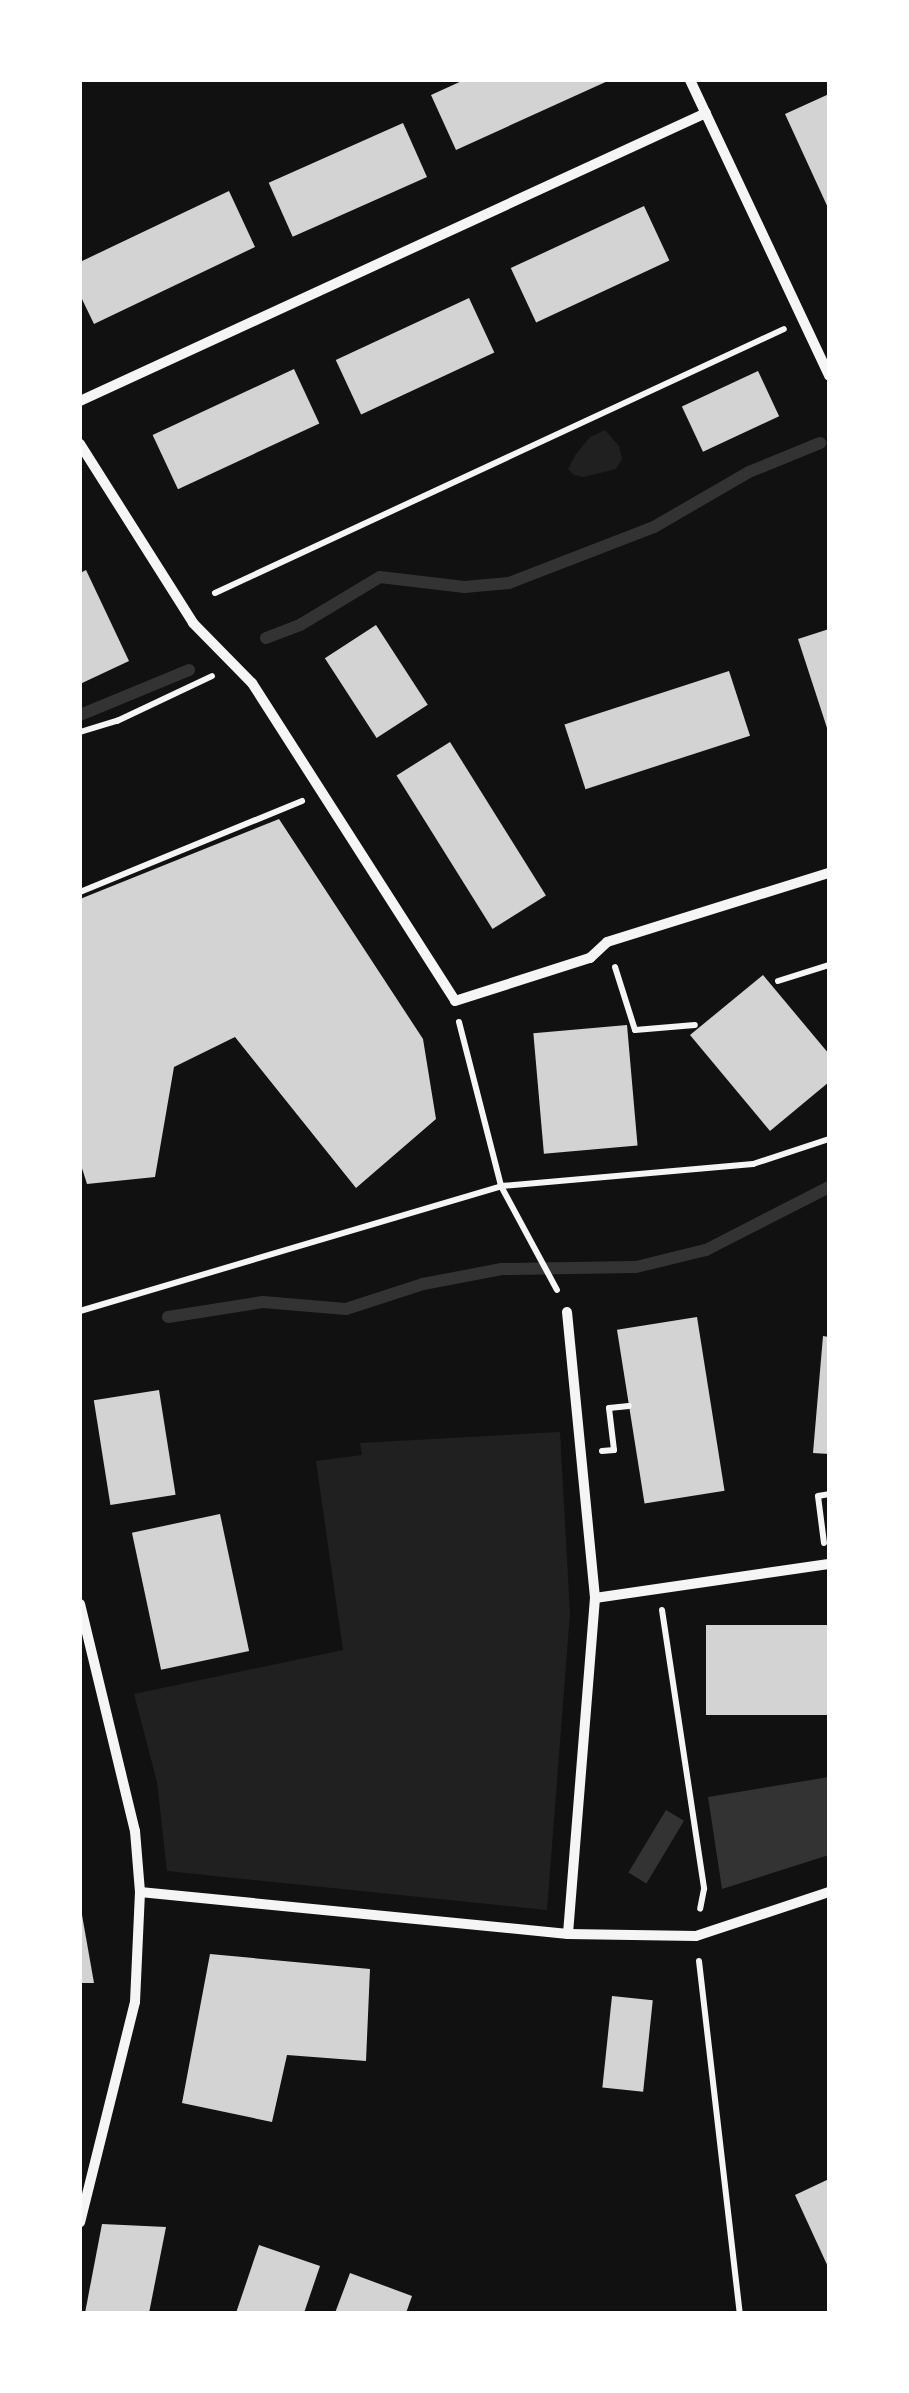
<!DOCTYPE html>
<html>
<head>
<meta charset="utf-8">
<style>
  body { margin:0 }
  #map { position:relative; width:909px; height:2393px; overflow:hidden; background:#111; font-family:Merriweather,serif }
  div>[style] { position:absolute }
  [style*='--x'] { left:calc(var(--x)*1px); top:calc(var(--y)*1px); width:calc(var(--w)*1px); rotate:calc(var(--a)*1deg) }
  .green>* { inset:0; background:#202020 }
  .water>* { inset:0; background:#333; transform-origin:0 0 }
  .stream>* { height:12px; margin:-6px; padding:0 6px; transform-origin:6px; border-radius:6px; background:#333 }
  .building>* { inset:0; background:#d3d3d3; transform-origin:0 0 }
  .path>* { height:6px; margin:-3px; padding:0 3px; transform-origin:3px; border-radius:3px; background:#f5f5f5 }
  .minor>* { height:10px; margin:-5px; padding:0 5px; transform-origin:5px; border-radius:5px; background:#f5f5f5 }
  span { translate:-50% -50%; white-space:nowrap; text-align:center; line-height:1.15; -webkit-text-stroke:10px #fff; paint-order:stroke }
  .frame { position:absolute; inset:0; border:82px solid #fff; pointer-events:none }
</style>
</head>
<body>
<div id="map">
  <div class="green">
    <i style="clip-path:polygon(605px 430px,619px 446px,622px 459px,616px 469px,583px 477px,574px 475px,568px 469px,576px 454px,590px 437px)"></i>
    <i style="clip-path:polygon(560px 1432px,570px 1613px,547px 1910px,167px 1871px,157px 1782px,134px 1694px,343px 1650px,316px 1461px,362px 1455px,360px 1443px)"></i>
  </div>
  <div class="water">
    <i style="clip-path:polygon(829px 1777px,829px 1855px,722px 1889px,708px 1797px)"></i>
    <i style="left:666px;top:1810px;width:21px;height:73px;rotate:31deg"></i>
  </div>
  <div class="stream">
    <i style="--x:266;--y:638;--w:36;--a:-21"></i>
    <i style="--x:300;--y:625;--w:93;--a:-31"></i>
    <i style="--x:380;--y:577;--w:85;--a:6.8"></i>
    <i style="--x:464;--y:587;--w:45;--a:-5.1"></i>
    <i style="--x:509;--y:583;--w:155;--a:-21.1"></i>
    <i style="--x:654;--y:527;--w:110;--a:-30.1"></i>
    <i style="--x:749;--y:472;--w:77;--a:-22.2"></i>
    <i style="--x:80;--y:715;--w:118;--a:-22.4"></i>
    <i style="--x:168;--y:1317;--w:96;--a:-9"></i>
    <i style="--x:263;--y:1302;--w:83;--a:4.8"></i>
    <i style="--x:346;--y:1309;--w:81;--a:-18"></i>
    <i style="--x:423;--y:1284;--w:80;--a:-10.8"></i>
    <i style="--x:502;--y:1269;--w:134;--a:-0.9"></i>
    <i style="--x:636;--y:1267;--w:72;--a:-13.7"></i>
    <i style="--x:706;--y:1250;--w:138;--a:-27.1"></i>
  </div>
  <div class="building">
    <i style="clip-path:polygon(464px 80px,610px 80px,456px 150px,431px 95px)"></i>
    <i style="clip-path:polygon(829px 94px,829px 210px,785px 114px)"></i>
    <i style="left:403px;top:123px;width:59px;height:147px;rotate:66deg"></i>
    <i style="clip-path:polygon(229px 191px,255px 247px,94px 324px,80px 295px,80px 262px)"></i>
    <i style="left:644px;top:206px;width:60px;height:147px;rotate:65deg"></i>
    <i style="left:469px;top:298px;width:60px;height:147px;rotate:65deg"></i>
    <i style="left:294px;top:369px;width:60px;height:156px;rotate:65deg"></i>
    <i style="left:758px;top:371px;width:50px;height:84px;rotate:65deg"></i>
    <i style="clip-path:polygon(86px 570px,129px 661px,80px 684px,80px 573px)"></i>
    <i style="left:376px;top:625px;width:95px;height:61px;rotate:57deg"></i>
    <i style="clip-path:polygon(829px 629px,829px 731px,828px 731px,798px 639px)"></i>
    <i style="left:729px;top:671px;width:68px;height:173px;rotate:72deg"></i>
    <i style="left:450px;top:742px;width:181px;height:63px;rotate:58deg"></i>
    <i style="clip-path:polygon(279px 819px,423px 1039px,436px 1119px,356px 1188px,235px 1037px,174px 1067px,155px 1177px,87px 1184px,80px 1162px,80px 899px)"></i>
    <i style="clip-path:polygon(763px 975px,829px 1054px,829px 1082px,770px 1131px,690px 1035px)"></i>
    <i style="left:627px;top:1025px;width:121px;height:94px;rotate:85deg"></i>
    <i style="left:697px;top:1317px;width:176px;height:81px;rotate:81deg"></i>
    <i style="clip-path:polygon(823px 1336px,829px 1337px,829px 1454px,813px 1453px)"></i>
    <i style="left:159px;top:1390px;width:106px;height:66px;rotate:81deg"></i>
    <i style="left:220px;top:1514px;width:140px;height:90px;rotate:78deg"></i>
    <i style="left:829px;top:1625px;width:90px;height:123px;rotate:90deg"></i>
    <i style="clip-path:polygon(80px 1915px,82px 1915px,94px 1983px,80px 1983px)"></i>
    <i style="clip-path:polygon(210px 1954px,370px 1969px,366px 2061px,287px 2055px,272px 2122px,182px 2103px)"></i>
    <i style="left:612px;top:1996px;width:41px;height:92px;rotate:6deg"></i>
    <i style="clip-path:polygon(829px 2179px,829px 2269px,795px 2195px)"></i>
    <i style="clip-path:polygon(102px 2224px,166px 2227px,149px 2313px,85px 2313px)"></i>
    <i style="clip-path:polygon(259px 2245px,320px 2266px,304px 2313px,236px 2313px)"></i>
    <i style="clip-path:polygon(350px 2273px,412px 2296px,406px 2313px,335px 2313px)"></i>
  </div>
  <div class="path">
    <i style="--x:215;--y:593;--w:627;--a:-24.89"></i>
    <i style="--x:80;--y:732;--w:39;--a:-17"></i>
    <i style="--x:117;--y:721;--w:105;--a:-25.3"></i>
    <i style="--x:80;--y:892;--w:240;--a:-22.3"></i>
    <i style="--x:615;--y:967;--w:66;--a:72.4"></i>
    <i style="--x:635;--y:1030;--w:60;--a:-4.8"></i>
    <i style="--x:778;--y:981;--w:53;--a:-17.4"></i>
    <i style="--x:459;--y:1022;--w:169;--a:75.6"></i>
    <i style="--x:501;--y:1186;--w:118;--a:61.7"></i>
    <i style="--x:80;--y:1311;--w:439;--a:-16.5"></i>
    <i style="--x:501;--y:1186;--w:253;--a:-5"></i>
    <i style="--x:753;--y:1164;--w:80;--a:-18.2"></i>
    <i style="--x:602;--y:1451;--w:12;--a:-5"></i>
    <i style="--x:614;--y:1450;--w:42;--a:-96.8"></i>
    <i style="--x:609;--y:1408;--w:20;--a:-6"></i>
    <i style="--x:824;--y:1543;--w:47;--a:-97.3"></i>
    <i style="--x:818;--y:1496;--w:11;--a:-10"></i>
    <i style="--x:662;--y:1610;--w:282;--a:81.4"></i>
    <i style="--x:704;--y:1889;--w:20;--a:101"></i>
    <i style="--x:699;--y:1961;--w:354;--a:83.4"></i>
  </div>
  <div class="minor">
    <i style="--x:690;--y:80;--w:327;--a:64.8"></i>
    <i style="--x:80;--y:401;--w:689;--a:-24.71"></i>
    <i style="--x:80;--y:444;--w:212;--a:57.7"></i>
    <i style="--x:193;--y:623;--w:84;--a:45.5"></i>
    <i style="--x:252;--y:683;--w:377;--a:57.4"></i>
    <i style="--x:455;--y:1001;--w:142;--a:-17.7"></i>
    <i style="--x:590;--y:958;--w:23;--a:-43"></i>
    <i style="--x:607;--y:942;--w:232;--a:-17.3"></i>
    <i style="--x:567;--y:1312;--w:287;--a:84.4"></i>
    <i style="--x:595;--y:1598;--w:337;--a:94.6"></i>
    <i style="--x:595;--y:1598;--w:236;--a:-8.3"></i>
    <i style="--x:80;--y:1604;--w:234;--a:76.4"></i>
    <i style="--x:135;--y:1831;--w:61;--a:85.3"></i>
    <i style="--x:140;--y:1892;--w:110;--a:92.6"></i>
    <i style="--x:135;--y:2002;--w:227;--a:104"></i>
    <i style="--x:140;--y:1892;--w:430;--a:5.6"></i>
    <i style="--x:568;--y:1934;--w:128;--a:0.9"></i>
    <i style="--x:696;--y:1936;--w:140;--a:-18.3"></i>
  </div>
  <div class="frame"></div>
</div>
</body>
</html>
